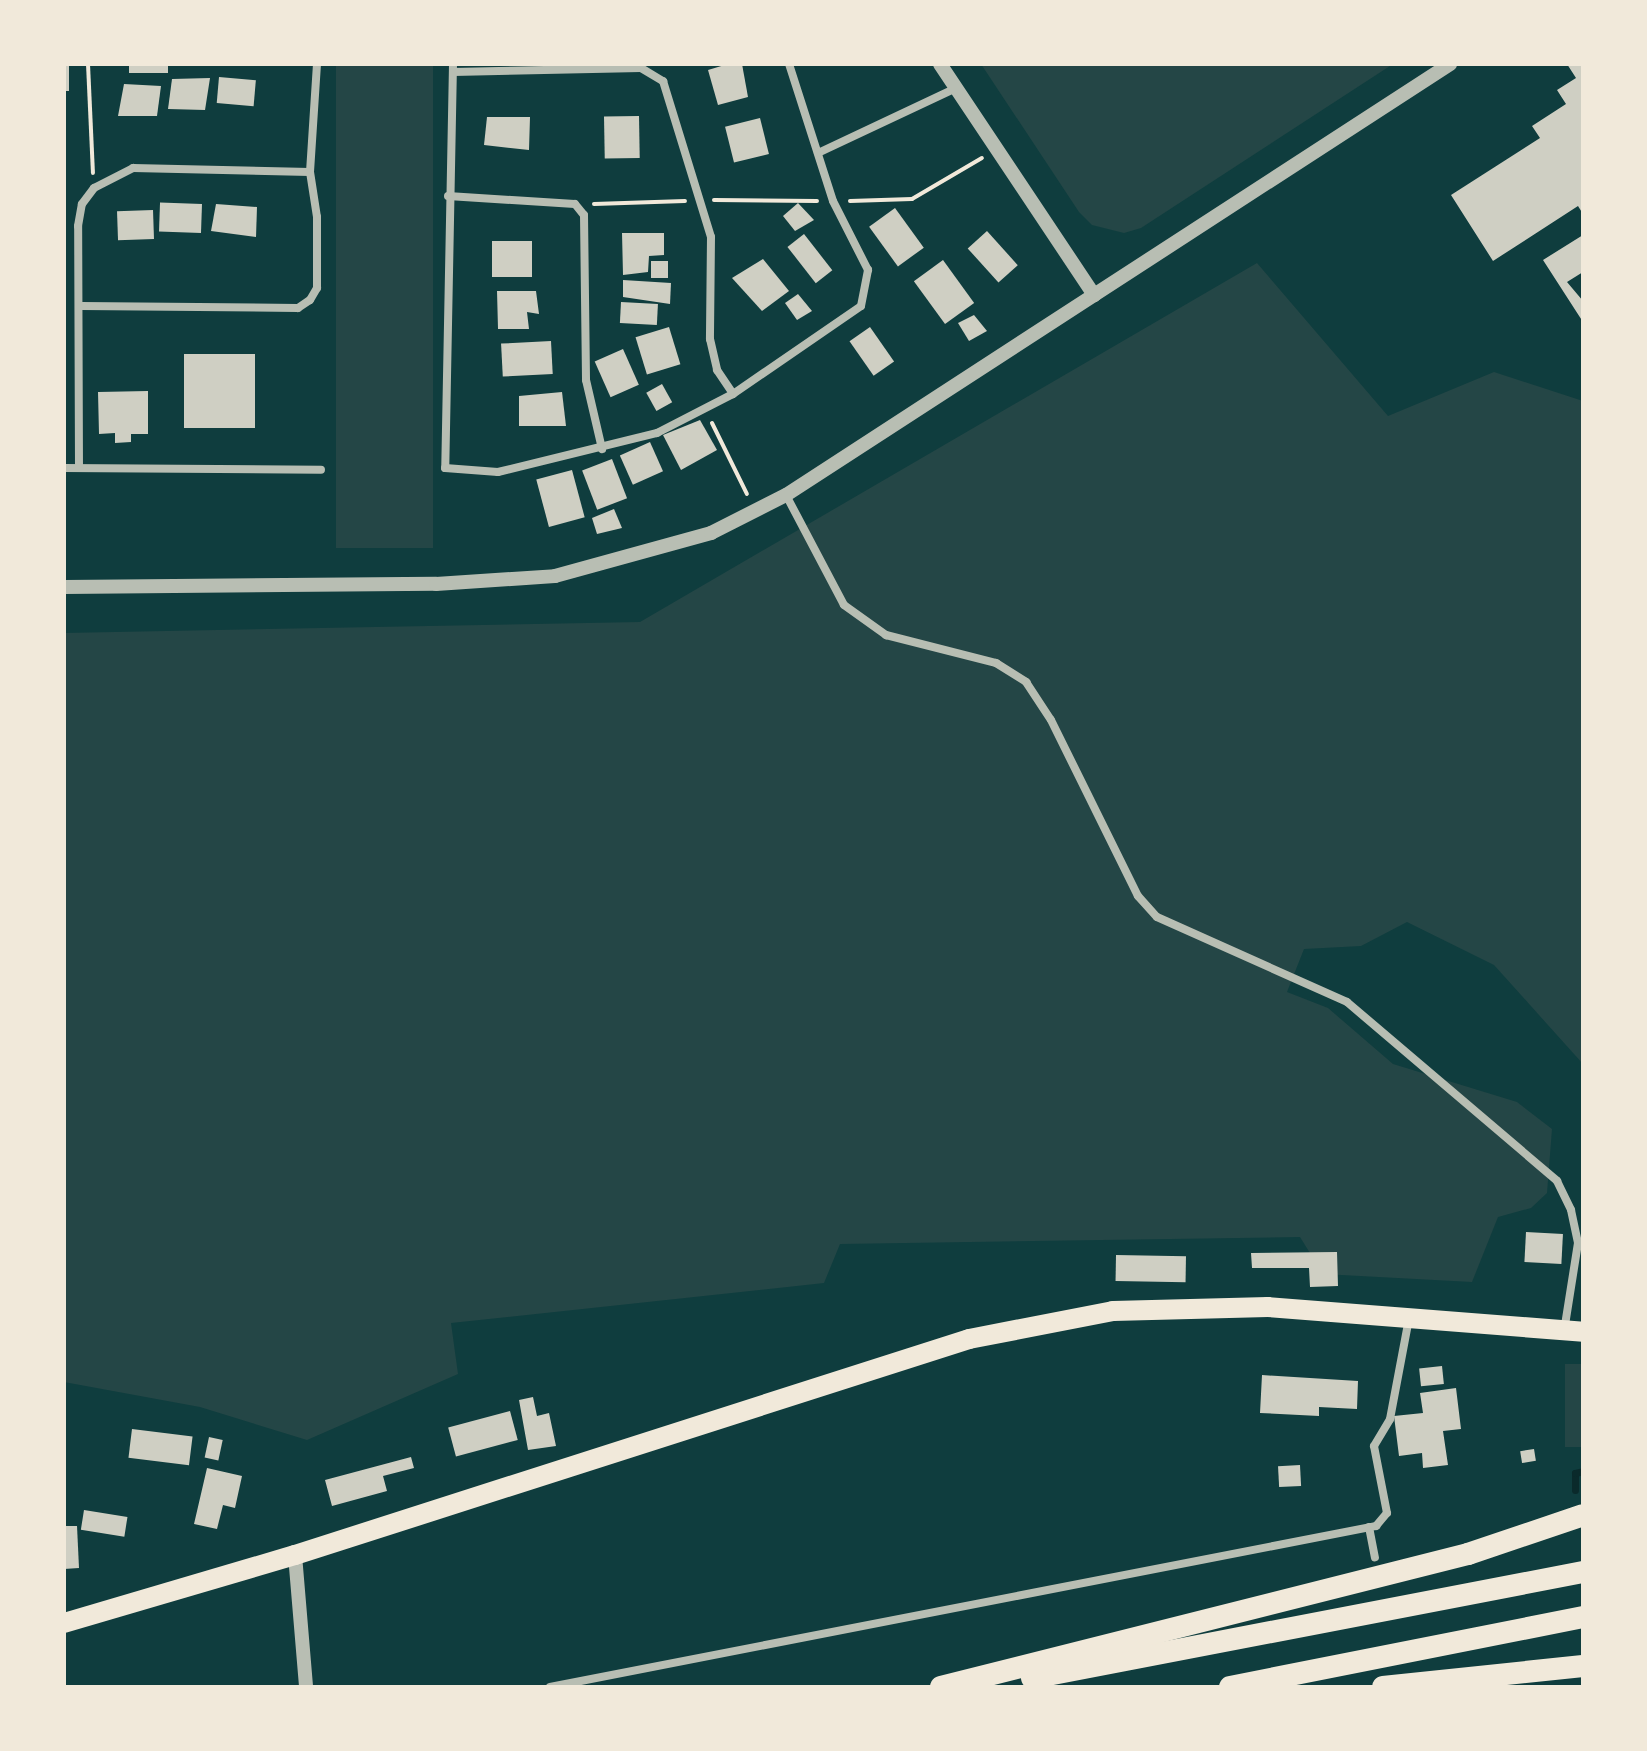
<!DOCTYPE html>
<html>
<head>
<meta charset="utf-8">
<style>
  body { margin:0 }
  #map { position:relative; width:1647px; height:1751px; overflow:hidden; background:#0f3d3e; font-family:Helvetica,sans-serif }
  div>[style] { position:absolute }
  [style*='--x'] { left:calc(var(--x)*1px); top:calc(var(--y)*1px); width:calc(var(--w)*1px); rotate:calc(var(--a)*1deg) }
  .green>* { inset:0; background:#244646; transform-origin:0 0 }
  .stream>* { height:7px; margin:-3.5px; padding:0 3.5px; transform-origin:3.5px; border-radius:3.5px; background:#0a2a2b }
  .building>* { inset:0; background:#cfcfc3; transform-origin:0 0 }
  .path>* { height:4px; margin:-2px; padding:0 2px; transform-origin:2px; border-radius:2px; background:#f1e9da }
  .minor>* { height:8px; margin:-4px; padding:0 4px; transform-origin:4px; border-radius:4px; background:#b8beb3 }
  .tertiary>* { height:14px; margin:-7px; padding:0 7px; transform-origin:7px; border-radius:7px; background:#b8beb3 }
  .primary>* { height:20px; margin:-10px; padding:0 10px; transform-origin:10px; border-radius:10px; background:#f1e9da }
  .motorway>* { height:22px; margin:-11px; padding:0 11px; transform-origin:11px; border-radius:11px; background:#f1e9da }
  span { translate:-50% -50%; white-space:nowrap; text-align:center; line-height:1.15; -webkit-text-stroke:6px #f1e9da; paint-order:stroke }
  .frame { position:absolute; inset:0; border:66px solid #f1e9da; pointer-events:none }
</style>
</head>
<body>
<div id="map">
  <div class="green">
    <i style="left:336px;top:64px;width:97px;height:484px"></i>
    <i style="clip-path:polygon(981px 64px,1393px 64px,1141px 228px,1124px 233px,1092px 225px,1079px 212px)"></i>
    <i style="clip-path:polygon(1257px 263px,1388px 416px,1494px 372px,1583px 401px,1583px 1064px,1494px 965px,1407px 922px,1361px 946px,1304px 949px,1287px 992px,1328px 1008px,1393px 1064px,1517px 1102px,1552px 1129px,1547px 1193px,1531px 1208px,1498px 1217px,1472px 1282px,1323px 1274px,1300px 1237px,840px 1244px,824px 1283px,451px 1323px,458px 1374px,307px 1440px,200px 1407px,64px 1382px,64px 633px,640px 622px)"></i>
    <i style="left:1583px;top:1364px;width:83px;height:18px;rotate:90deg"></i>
  </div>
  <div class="stream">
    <i style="--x:1575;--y:1490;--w:17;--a:-90"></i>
    <i style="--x:1575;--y:1473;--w:8;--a:-14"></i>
  </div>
  <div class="building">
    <i style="left:64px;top:64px;width:5px;height:27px"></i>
    <i style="left:129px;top:64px;width:39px;height:9px"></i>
    <i style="clip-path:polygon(728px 64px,742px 64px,748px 97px,718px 105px,708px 70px)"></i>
    <i style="clip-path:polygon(1567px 64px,1583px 64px,1583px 214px,1578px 206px,1493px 261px,1451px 195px,1540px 138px,1532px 126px,1566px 104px,1557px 90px,1576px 78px)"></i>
    <i style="left:219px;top:77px;width:37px;height:26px;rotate:5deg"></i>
    <i style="clip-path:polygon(210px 78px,205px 110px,168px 109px,172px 79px)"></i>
    <i style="clip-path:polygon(124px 84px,161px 86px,157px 116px,118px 116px)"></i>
    <i style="left:639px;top:116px;width:42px;height:35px;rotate:89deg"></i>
    <i style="clip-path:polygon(487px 117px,530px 117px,529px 150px,484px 145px)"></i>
    <i style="left:760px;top:118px;width:37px;height:36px;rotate:76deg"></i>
    <i style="clip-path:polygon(798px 203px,814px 220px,795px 231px,783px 216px)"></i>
    <i style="left:202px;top:204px;width:29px;height:42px;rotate:92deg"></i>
    <i style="clip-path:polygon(216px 204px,257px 207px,256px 237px,211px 231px)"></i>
    <i style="left:895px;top:208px;width:49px;height:32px;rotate:54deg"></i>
    <i style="left:153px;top:210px;width:29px;height:36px;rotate:88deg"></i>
    <i style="left:987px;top:231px;width:46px;height:26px;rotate:48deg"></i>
    <i style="clip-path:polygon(622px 233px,664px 233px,664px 255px,649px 256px,648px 272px,623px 275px)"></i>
    <i style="left:804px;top:234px;width:46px;height:21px;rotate:52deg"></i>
    <i style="clip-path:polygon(1583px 235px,1583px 272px,1567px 282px,1583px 301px,1583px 322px,1543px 260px)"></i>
    <i style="left:492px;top:241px;width:40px;height:36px"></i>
    <i style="clip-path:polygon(763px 259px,789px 291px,762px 311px,732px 278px)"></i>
    <i style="left:943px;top:260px;width:53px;height:36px;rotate:54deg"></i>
    <i style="left:668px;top:261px;width:17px;height:17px;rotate:90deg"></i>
    <i style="clip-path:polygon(623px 280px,671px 283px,670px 304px,623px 297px)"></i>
    <i style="clip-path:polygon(497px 291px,536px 291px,539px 314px,527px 312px,529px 329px,498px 329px)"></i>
    <i style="clip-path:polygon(798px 294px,812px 311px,797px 320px,785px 303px)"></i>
    <i style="left:621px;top:302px;width:37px;height:21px;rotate:3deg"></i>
    <i style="clip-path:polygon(974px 315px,987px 331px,969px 341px,958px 323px)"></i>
    <i style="left:669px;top:327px;width:39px;height:35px;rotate:73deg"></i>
    <i style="left:870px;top:327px;width:42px;height:25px;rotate:55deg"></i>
    <i style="left:551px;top:341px;width:33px;height:50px;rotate:87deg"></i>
    <i style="left:623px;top:349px;width:39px;height:31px;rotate:66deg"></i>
    <i style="left:184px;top:354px;width:71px;height:74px"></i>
    <i style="left:662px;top:384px;width:21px;height:18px;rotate:61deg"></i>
    <i style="clip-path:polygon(148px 391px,148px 434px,131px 434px,131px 442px,115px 443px,115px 433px,99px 434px,98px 392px)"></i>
    <i style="clip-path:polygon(562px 392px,566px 426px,519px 426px,519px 396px)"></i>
    <i style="clip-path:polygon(700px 420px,717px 450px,681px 470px,663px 435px)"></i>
    <i style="left:650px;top:442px;width:32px;height:33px;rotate:66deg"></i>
    <i style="left:612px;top:459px;width:42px;height:32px;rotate:69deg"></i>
    <i style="left:572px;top:470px;width:49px;height:37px;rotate:75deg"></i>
    <i style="clip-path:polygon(614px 509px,622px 528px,597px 534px,592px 518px)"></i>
    <i style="left:1526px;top:1232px;width:37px;height:30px;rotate:3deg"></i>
    <i style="clip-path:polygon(1337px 1252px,1338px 1286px,1310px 1287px,1309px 1268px,1252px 1268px,1251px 1253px)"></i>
    <i style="left:1116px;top:1255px;width:70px;height:26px;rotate:1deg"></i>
    <i style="left:1442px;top:1366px;width:18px;height:23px;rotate:84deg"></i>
    <i style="clip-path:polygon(1262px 1375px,1358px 1381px,1357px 1409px,1319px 1407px,1319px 1416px,1260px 1413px)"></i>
    <i style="clip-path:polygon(1456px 1388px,1461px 1429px,1443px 1431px,1448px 1465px,1423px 1468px,1422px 1453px,1399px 1456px,1394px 1416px,1423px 1413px,1420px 1393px)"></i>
    <i style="clip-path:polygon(533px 1397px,537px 1416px,549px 1413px,556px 1446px,528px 1450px,519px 1400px)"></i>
    <i style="left:510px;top:1411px;width:30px;height:64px;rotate:75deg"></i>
    <i style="left:132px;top:1429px;width:61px;height:29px;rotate:7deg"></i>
    <i style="left:209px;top:1437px;width:14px;height:21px;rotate:12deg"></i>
    <i style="left:1534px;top:1449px;width:12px;height:14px;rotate:81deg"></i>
    <i style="clip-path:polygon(411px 1457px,414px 1468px,383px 1476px,387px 1491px,332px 1506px,325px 1480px)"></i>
    <i style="left:1300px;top:1465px;width:21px;height:22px;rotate:87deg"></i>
    <i style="clip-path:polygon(207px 1468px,242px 1476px,235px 1508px,223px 1505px,217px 1529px,194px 1524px)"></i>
    <i style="left:84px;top:1510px;width:44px;height:20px;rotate:9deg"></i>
    <i style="clip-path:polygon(64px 1526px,77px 1526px,79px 1568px,64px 1569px)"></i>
  </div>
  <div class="path">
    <i style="--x:88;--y:64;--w:109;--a:87.4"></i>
    <i style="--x:714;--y:200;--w:103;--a:0.6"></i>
    <i style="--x:850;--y:201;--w:62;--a:-1.8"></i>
    <i style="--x:912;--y:199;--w:81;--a:-30.4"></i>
    <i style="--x:594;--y:204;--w:91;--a:-1.9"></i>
    <i style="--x:712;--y:423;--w:79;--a:63.8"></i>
  </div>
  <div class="minor">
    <i style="--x:453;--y:64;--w:404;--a:91.1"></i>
    <i style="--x:445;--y:468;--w:53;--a:4.3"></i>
    <i style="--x:498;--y:472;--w:164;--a:-13.8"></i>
    <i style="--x:657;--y:433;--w:85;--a:-27.2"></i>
    <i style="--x:733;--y:394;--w:155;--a:-34.5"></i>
    <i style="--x:861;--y:306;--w:37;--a:-79"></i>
    <i style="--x:868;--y:270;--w:77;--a:-116.9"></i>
    <i style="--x:833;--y:201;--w:144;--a:-107.8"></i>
    <i style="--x:453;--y:72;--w:188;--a:-1.2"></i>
    <i style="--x:641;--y:68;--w:26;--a:31"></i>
    <i style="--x:663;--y:81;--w:163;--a:72.9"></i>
    <i style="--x:711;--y:237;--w:102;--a:90.6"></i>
    <i style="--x:710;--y:339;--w:32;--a:77"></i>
    <i style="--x:717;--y:370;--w:29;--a:56"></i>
    <i style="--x:818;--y:153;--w:150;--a:-25.2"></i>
    <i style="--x:448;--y:196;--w:127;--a:3.6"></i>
    <i style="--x:575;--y:204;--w:14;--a:51"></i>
    <i style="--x:584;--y:215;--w:165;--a:89.3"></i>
    <i style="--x:586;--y:380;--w:71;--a:76.9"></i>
    <i style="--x:81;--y:306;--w:217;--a:0.5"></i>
    <i style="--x:298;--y:308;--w:14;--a:-34"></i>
    <i style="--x:310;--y:300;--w:14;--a:-60"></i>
    <i style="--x:317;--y:288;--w:71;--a:-90"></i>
    <i style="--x:317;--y:217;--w:46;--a:-98.8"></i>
    <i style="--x:310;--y:172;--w:108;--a:-86.3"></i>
    <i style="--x:64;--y:468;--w:257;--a:0.4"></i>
    <i style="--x:79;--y:468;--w:242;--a:-90.2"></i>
    <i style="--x:78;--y:226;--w:22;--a:-80"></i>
    <i style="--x:82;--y:204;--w:20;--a:-53"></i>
    <i style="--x:94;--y:188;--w:44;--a:-27.1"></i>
    <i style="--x:133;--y:168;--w:177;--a:1.3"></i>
    <i style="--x:786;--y:495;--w:124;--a:62.2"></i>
    <i style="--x:844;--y:605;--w:52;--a:35.5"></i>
    <i style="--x:886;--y:635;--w:114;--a:14.3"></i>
    <i style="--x:996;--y:663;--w:36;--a:32"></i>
    <i style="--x:1026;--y:682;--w:45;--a:56.7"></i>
    <i style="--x:1051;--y:720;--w:196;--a:63.7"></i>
    <i style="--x:1138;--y:896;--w:28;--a:48"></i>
    <i style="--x:1157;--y:917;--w:208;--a:24.1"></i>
    <i style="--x:1347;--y:1002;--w:276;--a:40.4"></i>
    <i style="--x:1557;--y:1181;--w:32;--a:64"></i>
    <i style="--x:1571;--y:1210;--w:34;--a:78"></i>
    <i style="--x:1578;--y:1243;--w:89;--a:99"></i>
    <i style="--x:1369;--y:1527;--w:31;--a:79"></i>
    <i style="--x:550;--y:1687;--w:842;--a:-11.03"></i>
    <i style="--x:1376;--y:1526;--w:17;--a:-50"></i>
    <i style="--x:1387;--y:1513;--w:68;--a:-101"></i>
    <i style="--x:1374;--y:1446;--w:31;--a:-59"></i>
    <i style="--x:1390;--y:1419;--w:103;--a:-79.3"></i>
  </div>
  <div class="tertiary">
    <i style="--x:940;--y:64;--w:278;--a:56.3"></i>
    <i style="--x:64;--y:587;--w:372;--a:-0.5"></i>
    <i style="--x:436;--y:584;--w:119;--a:-3.8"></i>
    <i style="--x:555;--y:576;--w:162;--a:-15.4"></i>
    <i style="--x:711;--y:533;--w:84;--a:-26.9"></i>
    <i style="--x:786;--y:495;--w:792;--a:-32.99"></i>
    <i style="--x:295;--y:1555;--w:132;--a:85.2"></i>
  </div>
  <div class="primary">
    <i style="--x:64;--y:1623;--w:241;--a:-16.4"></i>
    <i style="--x:295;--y:1555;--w:708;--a:-17.77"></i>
    <i style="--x:969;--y:1339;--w:147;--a:-11"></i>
    <i style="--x:1113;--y:1311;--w:155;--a:-1.5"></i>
    <i style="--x:1268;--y:1307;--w:316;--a:4.5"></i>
  </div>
  <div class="motorway">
    <i style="--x:1032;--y:1678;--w:561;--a:-10.89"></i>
    <i style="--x:941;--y:1687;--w:544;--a:-14.16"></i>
    <i style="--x:1468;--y:1554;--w:121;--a:-18.7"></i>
    <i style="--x:1230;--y:1687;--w:360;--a:-11.2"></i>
    <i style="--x:1383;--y:1687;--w:201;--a:-6"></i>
  </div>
  <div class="frame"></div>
</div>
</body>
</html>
